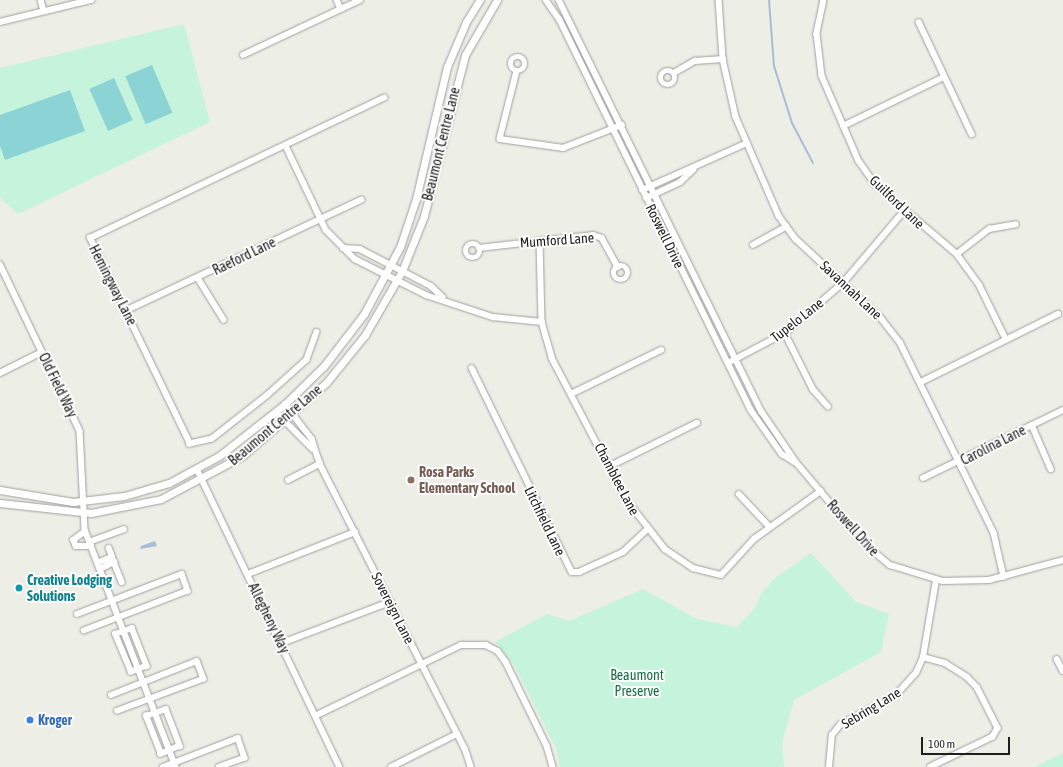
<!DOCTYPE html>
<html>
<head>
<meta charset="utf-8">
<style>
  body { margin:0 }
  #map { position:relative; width:1063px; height:767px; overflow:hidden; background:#edeee5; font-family:"Asap Condensed",sans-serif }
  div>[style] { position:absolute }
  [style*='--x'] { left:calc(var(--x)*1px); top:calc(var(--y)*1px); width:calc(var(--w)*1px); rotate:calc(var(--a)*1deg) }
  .park>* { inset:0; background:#c6f3dc }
  .pitch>* { inset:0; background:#8bd3d4; transform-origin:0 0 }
  .water>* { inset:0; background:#aabad7 }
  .stream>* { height:2px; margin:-1px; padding:0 1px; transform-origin:1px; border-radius:1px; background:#aabad7 }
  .roads { filter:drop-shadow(0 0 1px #9f9f9f) drop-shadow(0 0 1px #9f9f9f) }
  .minor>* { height:5.5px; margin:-2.75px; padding:0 2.75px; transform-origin:2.75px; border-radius:2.75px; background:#fff }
  .minor>.ring { margin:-2.75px; padding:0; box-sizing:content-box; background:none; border:5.5px solid #fff; border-radius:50% }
  .tertiary>* { height:7px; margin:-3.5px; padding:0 3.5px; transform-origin:3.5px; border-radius:3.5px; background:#fff }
  .dots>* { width:11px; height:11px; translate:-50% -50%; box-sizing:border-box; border:2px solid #fff; border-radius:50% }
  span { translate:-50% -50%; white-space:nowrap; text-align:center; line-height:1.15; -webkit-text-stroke:4px #fff; paint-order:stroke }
  .street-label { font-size:14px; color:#1e1e1e }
  .education-label { font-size:14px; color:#785e54; font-weight:700 }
  .left { translate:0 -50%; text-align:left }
  .culture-label { font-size:14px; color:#0d838f; font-weight:700 }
  .park-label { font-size:14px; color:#177042 }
  .shop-label { font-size:14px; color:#366cbe; font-weight:700 }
  .scale { position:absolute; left:921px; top:737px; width:89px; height:18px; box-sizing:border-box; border:2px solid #1e1e1e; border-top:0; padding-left:5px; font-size:12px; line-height:14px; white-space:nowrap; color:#1e1e1e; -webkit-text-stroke:3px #fff; paint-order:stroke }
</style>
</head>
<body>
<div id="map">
  <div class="park">
    <i style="clip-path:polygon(184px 24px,210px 122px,18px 214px,0 198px,0 68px)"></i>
    <i style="clip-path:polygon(811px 553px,856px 602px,889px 614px,881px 652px,794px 700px,782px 743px,784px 767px,560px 767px,556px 748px,513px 663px,495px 642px,547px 614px,569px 621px,643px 589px,697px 619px,737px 627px,755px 608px,761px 594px,776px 577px)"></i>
    <i style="clip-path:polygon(1063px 753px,1063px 767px,1035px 767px)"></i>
  </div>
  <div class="pitch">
    <i style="left:152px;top:65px;width:52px;height:29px;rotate:67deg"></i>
    <i style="left:114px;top:78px;width:46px;height:27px;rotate:66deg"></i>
    <i style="clip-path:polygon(70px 90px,85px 131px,5px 160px,0 146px,0 115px)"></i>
  </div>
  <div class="water">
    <i style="clip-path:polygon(155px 541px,157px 546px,140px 549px,141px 546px)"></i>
  </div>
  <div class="stream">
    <i style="--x:769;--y:0;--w:66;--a:85.7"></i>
    <i style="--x:774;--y:66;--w:60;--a:72.5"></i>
    <i style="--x:792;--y:123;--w:45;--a:62.3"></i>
  </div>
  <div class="roads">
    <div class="minor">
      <i style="--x:41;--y:0;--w:11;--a:75"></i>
      <i style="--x:337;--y:0;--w:10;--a:66"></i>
      <i style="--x:546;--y:0;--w:24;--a:55"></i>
      <i style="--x:560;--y:20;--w:434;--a:63.9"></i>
      <i style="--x:751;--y:410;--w:54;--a:54.8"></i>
      <i style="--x:782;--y:454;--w:15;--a:32"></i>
      <i style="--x:559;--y:0;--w:459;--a:63.8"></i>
      <i style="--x:762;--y:412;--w:60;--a:55.8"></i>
      <i style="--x:796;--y:462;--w:107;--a:49.9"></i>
      <i style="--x:865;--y:544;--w:33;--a:40"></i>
      <i style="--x:890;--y:565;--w:55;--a:16.8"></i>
      <i style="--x:943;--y:581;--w:46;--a:-1.2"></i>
      <i style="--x:989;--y:580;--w:77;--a:-15.1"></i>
      <i style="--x:719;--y:0;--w:59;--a:86.1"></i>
      <i style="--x:723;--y:59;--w:59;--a:77.4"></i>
      <i style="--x:736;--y:117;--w:108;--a:66.5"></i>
      <i style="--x:779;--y:216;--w:29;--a:54"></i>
      <i style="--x:796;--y:239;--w:116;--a:42.9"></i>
      <i style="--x:881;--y:318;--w:31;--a:52"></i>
      <i style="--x:900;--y:342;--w:213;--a:63.8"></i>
      <i style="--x:994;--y:533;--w:45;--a:77.2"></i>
      <i style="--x:824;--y:0;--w:35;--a:102"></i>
      <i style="--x:817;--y:34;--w:42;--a:83.2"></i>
      <i style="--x:822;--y:76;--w:93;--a:66.5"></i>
      <i style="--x:859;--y:161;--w:28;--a:55"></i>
      <i style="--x:875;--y:184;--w:108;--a:40.5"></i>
      <i style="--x:957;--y:254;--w:39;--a:54"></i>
      <i style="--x:980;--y:286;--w:59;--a:63.9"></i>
      <i style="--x:0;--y:22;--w:94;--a:-13.6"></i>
      <i style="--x:919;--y:22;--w:124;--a:64.7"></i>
      <i style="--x:243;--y:55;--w:129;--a:-25.2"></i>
      <i class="ring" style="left:511px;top:57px;width:8.5px;height:8.5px"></i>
      <i class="ring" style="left:661px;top:71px;width:8.5px;height:8.5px"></i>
      <i style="--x:517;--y:71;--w:70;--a:104"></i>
      <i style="--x:500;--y:139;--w:64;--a:8.1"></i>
      <i style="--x:563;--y:148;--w:63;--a:-21.3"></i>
      <i style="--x:674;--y:73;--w:24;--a:-30"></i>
      <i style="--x:695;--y:61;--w:28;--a:-4"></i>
      <i style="--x:843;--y:126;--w:112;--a:-25.9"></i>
      <i style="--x:286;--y:146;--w:93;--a:64.5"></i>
      <i style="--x:326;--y:230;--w:41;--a:45"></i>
      <i style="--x:355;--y:259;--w:80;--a:26.9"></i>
      <i style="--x:426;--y:295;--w:71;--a:18.2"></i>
      <i style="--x:493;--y:317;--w:49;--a:5.8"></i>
      <i style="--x:642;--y:190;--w:113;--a:-24.1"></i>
      <i style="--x:646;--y:198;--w:38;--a:-25"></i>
      <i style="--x:680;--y:182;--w:18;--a:-43"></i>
      <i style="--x:540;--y:241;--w:81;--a:88.6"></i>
      <i style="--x:542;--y:322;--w:37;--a:74"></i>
      <i style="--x:552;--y:358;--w:159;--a:62.3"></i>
      <i style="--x:626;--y:499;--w:63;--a:52"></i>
      <i style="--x:665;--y:549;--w:34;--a:34"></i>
      <i style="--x:693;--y:568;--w:29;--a:14"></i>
      <i style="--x:721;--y:575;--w:49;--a:-47.5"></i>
      <i style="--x:754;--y:539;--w:82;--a:-35.6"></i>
      <i class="ring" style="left:466px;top:244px;width:8.5px;height:8.5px"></i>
      <i style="--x:753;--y:245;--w:38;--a:-29"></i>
      <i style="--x:343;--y:248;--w:17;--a:3"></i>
      <i style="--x:360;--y:249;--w:80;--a:27.5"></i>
      <i style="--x:431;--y:286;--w:16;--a:43"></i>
      <i style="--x:479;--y:248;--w:115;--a:-6.5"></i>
      <i style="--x:593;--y:235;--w:9;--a:18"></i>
      <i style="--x:602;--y:238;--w:33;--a:61"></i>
      <i style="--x:957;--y:254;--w:41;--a:-38"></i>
      <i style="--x:989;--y:229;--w:27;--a:-10"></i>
      <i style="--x:0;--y:264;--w:185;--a:64.4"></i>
      <i style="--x:80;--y:431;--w:99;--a:87.1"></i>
      <i style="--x:85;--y:530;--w:254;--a:69"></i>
      <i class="ring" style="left:614px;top:266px;width:8.5px;height:8.5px"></i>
      <i style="--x:198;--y:278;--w:49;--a:58.2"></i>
      <i style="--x:127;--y:310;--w:259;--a:-25.2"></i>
      <i style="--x:317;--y:332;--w:30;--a:110"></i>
      <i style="--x:307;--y:360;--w:52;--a:138.1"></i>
      <i style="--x:268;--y:395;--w:71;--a:141.8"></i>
      <i style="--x:212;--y:439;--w:23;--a:167"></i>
      <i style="--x:190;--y:444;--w:229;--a:-115.9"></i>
      <i style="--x:90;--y:238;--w:326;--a:-25.5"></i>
      <i style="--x:785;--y:333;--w:63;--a:63.4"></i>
      <i style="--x:813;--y:389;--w:23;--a:49"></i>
      <i style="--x:728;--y:363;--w:64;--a:-27.8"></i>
      <i style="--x:785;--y:333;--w:77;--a:-40.8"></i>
      <i style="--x:843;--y:283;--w:94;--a:-49.7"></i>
      <i style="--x:472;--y:368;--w:227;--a:63.9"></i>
      <i style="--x:572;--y:572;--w:7;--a:0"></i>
      <i style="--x:579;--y:572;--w:48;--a:-24.4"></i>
      <i style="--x:623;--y:552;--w:33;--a:-43"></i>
      <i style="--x:0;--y:373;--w:47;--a:-26.6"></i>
      <i style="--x:921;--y:382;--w:153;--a:-26.4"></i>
      <i style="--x:573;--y:393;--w:98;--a:-26"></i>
      <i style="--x:285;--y:404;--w:44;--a:52.4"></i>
      <i style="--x:312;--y:439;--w:26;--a:72"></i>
      <i style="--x:320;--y:464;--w:319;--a:63"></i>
      <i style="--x:465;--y:748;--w:20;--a:72"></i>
      <i style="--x:276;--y:412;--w:52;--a:45"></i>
      <i style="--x:1032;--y:425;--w:48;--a:66.6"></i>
      <i style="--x:610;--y:466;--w:97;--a:-26.3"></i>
      <i style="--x:197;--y:469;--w:331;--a:64.4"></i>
      <i style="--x:923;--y:478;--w:156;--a:-25.9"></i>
      <i style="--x:288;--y:480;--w:36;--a:-27"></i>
      <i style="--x:739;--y:494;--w:45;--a:46.8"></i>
      <i style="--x:85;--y:532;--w:14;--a:144"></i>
      <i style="--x:74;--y:540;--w:6;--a:72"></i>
      <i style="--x:76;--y:546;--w:15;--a:0"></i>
      <i style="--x:89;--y:542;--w:37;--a:-20"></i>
      <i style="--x:112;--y:557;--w:27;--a:68"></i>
      <i style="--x:97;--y:563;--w:16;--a:-22"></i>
      <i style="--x:112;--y:557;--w:9;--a:-111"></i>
      <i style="--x:100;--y:569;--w:16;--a:-27"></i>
      <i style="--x:248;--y:574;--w:115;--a:-21.4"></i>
      <i style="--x:77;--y:614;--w:112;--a:-20.9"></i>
      <i style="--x:182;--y:574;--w:18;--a:71"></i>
      <i style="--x:188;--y:591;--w:111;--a:159"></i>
      <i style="--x:132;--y:628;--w:41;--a:68.5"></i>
      <i style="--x:147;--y:666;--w:17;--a:159"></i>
      <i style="--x:131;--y:672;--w:41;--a:-112.8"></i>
      <i style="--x:115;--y:634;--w:18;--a:-19"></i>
      <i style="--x:282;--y:643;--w:116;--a:-20.8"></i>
      <i style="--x:923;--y:657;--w:23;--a:15"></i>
      <i style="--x:945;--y:663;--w:26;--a:32"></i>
      <i style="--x:967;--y:677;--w:14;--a:45"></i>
      <i style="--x:977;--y:687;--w:46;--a:62.9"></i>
      <i style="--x:998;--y:728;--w:10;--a:119"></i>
      <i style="--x:993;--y:737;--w:69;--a:154.2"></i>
      <i style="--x:1057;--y:659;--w:13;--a:63"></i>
      <i style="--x:111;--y:695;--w:92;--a:-21.6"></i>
      <i style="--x:197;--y:661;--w:19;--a:69"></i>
      <i style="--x:204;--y:679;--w:92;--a:159.6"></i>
      <i style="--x:166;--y:709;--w:40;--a:69"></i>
      <i style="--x:180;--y:746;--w:21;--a:157"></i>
      <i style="--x:161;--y:754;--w:41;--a:-111.5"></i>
      <i style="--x:146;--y:716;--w:21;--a:-19"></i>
      <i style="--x:317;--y:715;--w:160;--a:-25.9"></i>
      <i style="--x:461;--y:645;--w:25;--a:0"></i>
      <i style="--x:486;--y:645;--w:13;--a:27"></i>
      <i style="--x:498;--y:651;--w:14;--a:54"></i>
      <i style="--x:506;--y:662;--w:93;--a:64"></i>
      <i style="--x:547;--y:746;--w:22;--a:74"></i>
      <i style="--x:163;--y:767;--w:80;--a:-21.1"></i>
      <i style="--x:238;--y:738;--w:21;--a:71"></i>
      <i style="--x:245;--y:758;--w:27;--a:160"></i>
      <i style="--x:391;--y:767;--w:74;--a:-26.6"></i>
      <i style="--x:829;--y:767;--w:32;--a:-85"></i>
      <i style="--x:832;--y:735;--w:13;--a:-51"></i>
      <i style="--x:840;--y:725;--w:64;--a:-28.2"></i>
      <i style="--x:896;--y:695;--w:30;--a:-48"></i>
      <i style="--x:916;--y:673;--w:17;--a:-66"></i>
      <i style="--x:923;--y:657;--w:78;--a:-80.4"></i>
    </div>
    <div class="tertiary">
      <i style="--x:0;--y:490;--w:74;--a:9.3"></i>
      <i style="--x:73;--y:502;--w:51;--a:-6.7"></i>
      <i style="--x:124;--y:496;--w:47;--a:-16.1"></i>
      <i style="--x:169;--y:483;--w:57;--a:-28.4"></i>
      <i style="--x:219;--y:456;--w:84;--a:-38.2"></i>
      <i style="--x:285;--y:404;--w:54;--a:-44.3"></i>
      <i style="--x:324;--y:366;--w:66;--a:-52.4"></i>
      <i style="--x:364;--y:314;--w:76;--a:-61.8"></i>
      <i style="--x:400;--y:247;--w:51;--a:-71.6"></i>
      <i style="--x:416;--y:199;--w:136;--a:-76.8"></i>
      <i style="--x:447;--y:67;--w:49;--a:-67.1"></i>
      <i style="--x:466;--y:22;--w:26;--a:-58"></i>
      <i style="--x:0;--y:503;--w:92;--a:6.3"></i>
      <i style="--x:91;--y:513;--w:71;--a:-11.3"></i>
      <i style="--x:161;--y:499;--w:92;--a:-28"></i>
      <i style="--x:242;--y:456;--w:111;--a:-41"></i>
      <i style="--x:326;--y:383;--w:62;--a:-50.9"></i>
      <i style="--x:365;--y:335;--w:74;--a:-60"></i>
      <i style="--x:402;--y:271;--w:59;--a:-68.2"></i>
      <i style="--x:424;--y:216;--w:166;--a:-75.7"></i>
      <i style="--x:465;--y:55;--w:64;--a:-59.8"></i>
    </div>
  </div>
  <div class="dots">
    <i style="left:411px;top:480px;background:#8d6e63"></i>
    <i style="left:19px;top:588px;background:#0f9aa8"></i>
    <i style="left:30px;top:720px;background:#3f7fe0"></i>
  </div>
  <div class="street-label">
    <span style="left:441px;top:144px;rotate:-76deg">Beaumont Centre Lane</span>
    <span style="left:897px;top:202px;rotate:44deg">Guilford Lane</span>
    <span style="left:665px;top:236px;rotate:64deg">Roswell Drive</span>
    <span style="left:557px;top:240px;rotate:-4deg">Mumford Lane</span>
    <span style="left:244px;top:256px;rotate:-26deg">Raeford Lane</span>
    <span style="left:113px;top:285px;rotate:63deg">Hemingway Lane</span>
    <span style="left:851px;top:290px;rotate:43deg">Savannah Lane</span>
    <span style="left:797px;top:320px;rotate:-38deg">Tupelo Lane</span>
    <span style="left:58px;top:385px;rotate:64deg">Old Field Way</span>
    <span style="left:275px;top:425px;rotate:-40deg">Beaumont Centre Lane</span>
    <span style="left:993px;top:445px;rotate:-27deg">Carolina Lane</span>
    <span style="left:617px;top:479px;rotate:62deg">Chamblee Lane</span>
    <span style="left:545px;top:521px;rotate:64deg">Litchfield Lane</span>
    <span style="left:853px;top:528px;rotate:48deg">Roswell Drive</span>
    <span style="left:393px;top:608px;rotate:63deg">Sovereign Lane</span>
    <span style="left:269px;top:618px;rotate:64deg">Allegheny Way</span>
    <span style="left:871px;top:708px;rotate:-31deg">Sebring Lane</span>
  </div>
  <div class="education-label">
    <span class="left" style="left:419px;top:480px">Rosa Parks<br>Elementary School</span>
  </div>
  <div class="culture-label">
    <span class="left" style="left:27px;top:588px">Creative Lodging<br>Solutions</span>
  </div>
  <div class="park-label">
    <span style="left:637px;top:683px">Beaumont<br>Preserve</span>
  </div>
  <div class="shop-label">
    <span class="left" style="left:38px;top:720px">Kroger</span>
  </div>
  <div class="scale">100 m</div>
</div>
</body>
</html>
